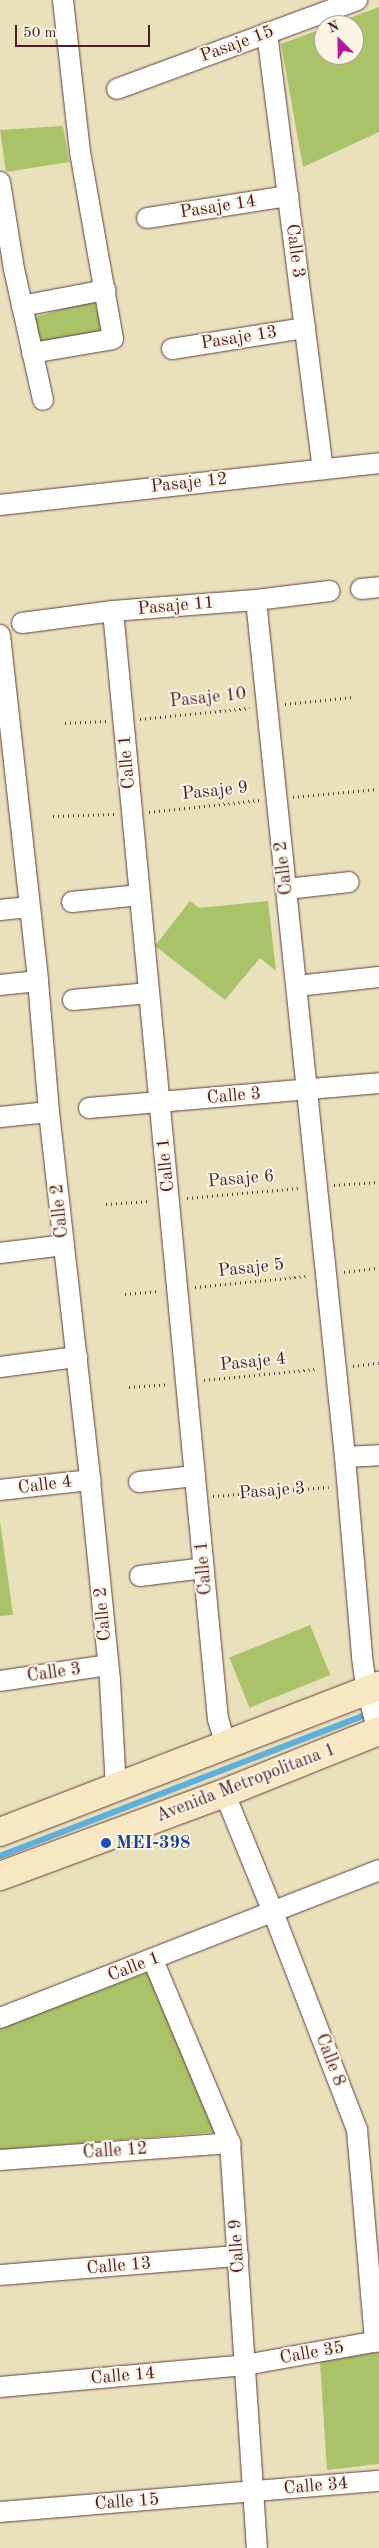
<!DOCTYPE html>
<html>
<head>
<meta charset="utf-8">
<style>
  body { margin:0 }
  #map { position:relative; width:379px; height:2548px; overflow:hidden; background:#e9e0bc; font-family:"Old Standard TT",serif }
  div>[style] { position:absolute }
  [style*='--x'] { left:calc(var(--x)*1px); top:calc(var(--y)*1px); width:calc(var(--w)*1px); rotate:calc(var(--a)*1deg) }
  .green>* { inset:0; background:#aac268; transform-origin:0 0 }
  .stream>* { height:5.5px; margin:-2.75px; padding:0 2.75px; transform-origin:2.75px; border-radius:2.75px; background:#5fafda }
  .path>* { height:3px; margin-top:-1.5px; transform-origin:0; background:repeating-linear-gradient(90deg,#623c41 0 1px,transparent 0 5px) }
  .roads { filter:drop-shadow(0 0 1px #623c41) drop-shadow(0 0 1px #623c41) }
  .street>* { height:20px; margin:-10px; padding:0 10px; transform-origin:10px; border-radius:10px; background:#fff }
  .secondary>* { height:28px; margin:-14px; padding:0 14px; transform-origin:14px; border-radius:14px; background:#f7e8c3 }
  .dots>* { width:14px; height:14px; translate:-50% -50%; box-sizing:border-box; border:2px solid #fcf5e5; border-radius:50% }
  span { translate:-50% -50%; white-space:nowrap; text-align:center; line-height:1.15; -webkit-text-stroke:4px #fcf5e5; paint-order:stroke }
  .street-label { font-size:18px; color:#4a1f2b }
  .transit-label { font-size:18px; color:#164399; font-weight:700 }
  .left { translate:0 -50%; text-align:left }
  .north { position:absolute; left:314px; top:15px; width:50px; height:50px; box-sizing:border-box; background:#fcf5e5; border:1px solid #b59f9b; border-radius:50%; rotate:337deg; font-size:14px; font-weight:700; line-height:20px; text-align:center; color:#4a1f2b }
  .north::after { content:''; display:block; margin:auto; width:18px; height:22px; background:#b5179e; clip-path:polygon(50% 0,100% 100%,50% 72%,0 100%) }
  .scale { position:absolute; left:15px; top:25px; width:135px; height:22px; box-sizing:border-box; border:2px solid #4a1f2b; border-top:0; padding-left:6px; font-size:15px; line-height:18px; white-space:nowrap; color:#4a1f2b; -webkit-text-stroke:4px #fcf5e5; paint-order:stroke }
</style>
</head>
<body>
<div id="map">
  <div class="green">
    <i style="clip-path:polygon(379px 7px,379px 132px,303px 167px,281px 44px,324px 28px,324px 55px,354px 55px,354px 25px,331px 25px)"></i>
    <i style="clip-path:polygon(63px 126px,69px 162px,6px 172px,0 130px)"></i>
    <i style="left:94px;top:300px;width:36px;height:66px;rotate:74deg"></i>
    <i style="clip-path:polygon(190px 901px,199px 908px,268px 901px,276px 971px,260px 958px,225px 1000px,155px 946px)"></i>
    <i style="clip-path:polygon(0 1521px,13px 1615px,0 1616px)"></i>
    <i style="left:310px;top:1625px;width:54px;height:87px;rotate:68deg"></i>
    <i style="clip-path:polygon(152px 1971px,216px 2132px,0 2150px,0 2027px)"></i>
    <i style="clip-path:polygon(379px 2352px,379px 2464px,327px 2470px,320px 2362px)"></i>
  </div>
  <div class="stream">
    <i style="--x:0;--y:1856;--w:397;--a:-21.1"></i>
  </div>
  <div class="path">
    <i style="--x:285;--y:704;--w:69;--a:-5.8"></i>
    <i style="--x:140;--y:719;--w:110;--a:-5.8"></i>
    <i style="--x:65;--y:723;--w:42;--a:-2.7"></i>
    <i style="--x:293;--y:797;--w:85;--a:-5.4"></i>
    <i style="--x:149;--y:812;--w:112;--a:-6.2"></i>
    <i style="--x:53;--y:816;--w:62;--a:-1.8"></i>
    <i style="--x:334;--y:1185;--w:45;--a:-3.8"></i>
    <i style="--x:187;--y:1198;--w:113;--a:-5.1"></i>
    <i style="--x:106;--y:1204;--w:45;--a:-3.8"></i>
    <i style="--x:344;--y:1272;--w:35;--a:-7"></i>
    <i style="--x:195;--y:1287;--w:114;--a:-5.6"></i>
    <i style="--x:125;--y:1294;--w:34;--a:-5"></i>
    <i style="--x:353;--y:1366;--w:26;--a:-7"></i>
    <i style="--x:204;--y:1380;--w:114;--a:-5.6"></i>
    <i style="--x:129;--y:1387;--w:39;--a:-4"></i>
    <i style="--x:213;--y:1496;--w:116;--a:-4.4"></i>
  </div>
  <div class="roads">
    <div class="street">
      <i style="--x:267;--y:33;--w:440;--a:82.7"></i>
      <i style="--x:117;--y:89;--w:256;--a:-20.3"></i>
      <i style="--x:0;--y:182;--w:88;--a:80.9"></i>
      <i style="--x:14;--y:269;--w:134;--a:77.5"></i>
      <i style="--x:147;--y:218;--w:143;--a:-8.9"></i>
      <i style="--x:22;--y:306;--w:85;--a:-10.9"></i>
      <i style="--x:172;--y:349;--w:135;--a:-9"></i>
      <i style="--x:32;--y:353;--w:82;--a:-9.8"></i>
      <i style="--x:113;--y:339;--w:190;--a:-100"></i>
      <i style="--x:80;--y:152;--w:153;--a:-96.4"></i>
      <i style="--x:0;--y:505;--w:381;--a:-6.3"></i>
      <i style="--x:361;--y:589;--w:18;--a:-6"></i>
      <i style="--x:256;--y:600;--w:862;--a:84.07"></i>
      <i style="--x:345;--y:1457;--w:201;--a:85.1"></i>
      <i style="--x:362;--y:1657;--w:34;--a:82"></i>
      <i style="--x:367;--y:1691;--w:41;--a:74.6"></i>
      <i style="--x:113;--y:611;--w:1113;--a:84.59"></i>
      <i style="--x:218;--y:1719;--w:27;--a:73"></i>
      <i style="--x:22;--y:623;--w:92;--a:-7.5"></i>
      <i style="--x:113;--y:611;--w:143;--a:-4.4"></i>
      <i style="--x:256;--y:600;--w:74;--a:-7"></i>
      <i style="--x:0;--y:635;--w:348;--a:83.7"></i>
      <i style="--x:38;--y:981;--w:131;--a:85.2"></i>
      <i style="--x:49;--y:1112;--w:370;--a:83.6"></i>
      <i style="--x:90;--y:1480;--w:202;--a:84.3"></i>
      <i style="--x:110;--y:1681;--w:107;--a:86.8"></i>
      <i style="--x:287;--y:889;--w:62;--a:-6.4"></i>
      <i style="--x:72;--y:902;--w:68;--a:-5.9"></i>
      <i style="--x:0;--y:910;--w:29;--a:-6"></i>
      <i style="--x:0;--y:985;--w:38;--a:-6"></i>
      <i style="--x:297;--y:986;--w:82;--a:-6.3"></i>
      <i style="--x:73;--y:1000;--w:76;--a:-5.3"></i>
      <i style="--x:89;--y:1108;--w:291;--a:-4.9"></i>
      <i style="--x:0;--y:1117;--w:49;--a:-5.8"></i>
      <i style="--x:0;--y:1253;--w:64;--a:-7.1"></i>
      <i style="--x:0;--y:1367;--w:78;--a:-7.4"></i>
      <i style="--x:345;--y:1457;--w:34;--a:-3"></i>
      <i style="--x:139;--y:1482;--w:56;--a:-6.1"></i>
      <i style="--x:0;--y:1490;--w:91;--a:-6.3"></i>
      <i style="--x:140;--y:1576;--w:64;--a:-7.1"></i>
      <i style="--x:0;--y:1681;--w:109;--a:-8.4"></i>
      <i style="--x:224;--y:1792;--w:130;--a:67.8"></i>
      <i style="--x:273;--y:1912;--w:234;--a:68.9"></i>
      <i style="--x:357;--y:2130;--w:213;--a:85.1"></i>
      <i style="--x:153;--y:1960;--w:199;--a:67.2"></i>
      <i style="--x:230;--y:2143;--w:406;--a:86.2"></i>
      <i style="--x:0;--y:2018;--w:407;--a:-21.3"></i>
      <i style="--x:0;--y:2160;--w:231;--a:-4.2"></i>
      <i style="--x:0;--y:2275;--w:239;--a:-4.6"></i>
      <i style="--x:0;--y:2387;--w:246;--a:-5.1"></i>
      <i style="--x:245;--y:2365;--w:136;--a:-10.2"></i>
      <i style="--x:0;--y:2512;--w:380;--a:-4.7"></i>
    </div>
    <div class="secondary">
      <i style="--x:0;--y:1832;--w:406;--a:-21.1"></i>
      <i style="--x:0;--y:1876;--w:247;--a:-20.3"></i>
      <i style="--x:232;--y:1790;--w:158;--a:-21.9"></i>
    </div>
  </div>
  <div class="dots">
    <i style="left:106px;top:1843px;background:#1a4fb4"></i>
  </div>
  <div class="street-label">
    <span style="left:237px;top:44px;rotate:-20deg">Pasaje 15</span>
    <span style="left:218px;top:207px;rotate:-9deg">Pasaje 14</span>
    <span style="left:295px;top:251px;rotate:83deg">Calle 3</span>
    <span style="left:239px;top:338px;rotate:-9deg">Pasaje 13</span>
    <span style="left:189px;top:483px;rotate:-6deg">Pasaje 12</span>
    <span style="left:176px;top:606px;rotate:-5deg">Pasaje 11</span>
    <span style="left:208px;top:698px;rotate:-6deg">Pasaje 10</span>
    <span style="left:127px;top:762px;rotate:-95deg">Calle 1</span>
    <span style="left:215px;top:791px;rotate:-6deg">Pasaje 9</span>
    <span style="left:284px;top:868px;rotate:-97deg">Calle 2</span>
    <span style="left:234px;top:1096px;rotate:-5deg">Calle 3</span>
    <span style="left:166px;top:1165px;rotate:-96deg">Calle 1</span>
    <span style="left:241px;top:1179px;rotate:-5deg">Pasaje 6</span>
    <span style="left:60px;top:1211px;rotate:-96deg">Calle 2</span>
    <span style="left:251px;top:1268px;rotate:-6deg">Pasaje 5</span>
    <span style="left:253px;top:1362px;rotate:-6deg">Pasaje 4</span>
    <span style="left:45px;top:1485px;rotate:-7deg">Calle 4</span>
    <span style="left:272px;top:1491px;rotate:-5deg">Pasaje 3</span>
    <span style="left:204px;top:1568px;rotate:-95deg">Calle 1</span>
    <span style="left:103px;top:1614px;rotate:-95deg">Calle 2</span>
    <span style="left:54px;top:1673px;rotate:-8deg">Calle 3</span>
    <span style="left:246px;top:1783px;rotate:-21deg">Avenida Metropolitana 1</span>
    <span style="left:134px;top:1967px;rotate:-21deg">Calle 1</span>
    <span style="left:330px;top:2060px;rotate:69deg">Calle 8</span>
    <span style="left:115px;top:2151px;rotate:-4deg">Calle 12</span>
    <span style="left:237px;top:2246px;rotate:-94deg">Calle 9</span>
    <span style="left:119px;top:2266px;rotate:-5deg">Calle 13</span>
    <span style="left:312px;top:2353px;rotate:-10deg">Calle 35</span>
    <span style="left:123px;top:2376px;rotate:-5deg">Calle 14</span>
    <span style="left:316px;top:2486px;rotate:-5deg">Calle 34</span>
    <span style="left:127px;top:2502px;rotate:-4deg">Calle 15</span>
  </div>
  <div class="transit-label">
    <span class="left" style="left:116px;top:1843px">MEI-398</span>
  </div>
  <div class="north">N</div>
  <div class="scale">50 m</div>
</div>
</body>
</html>
